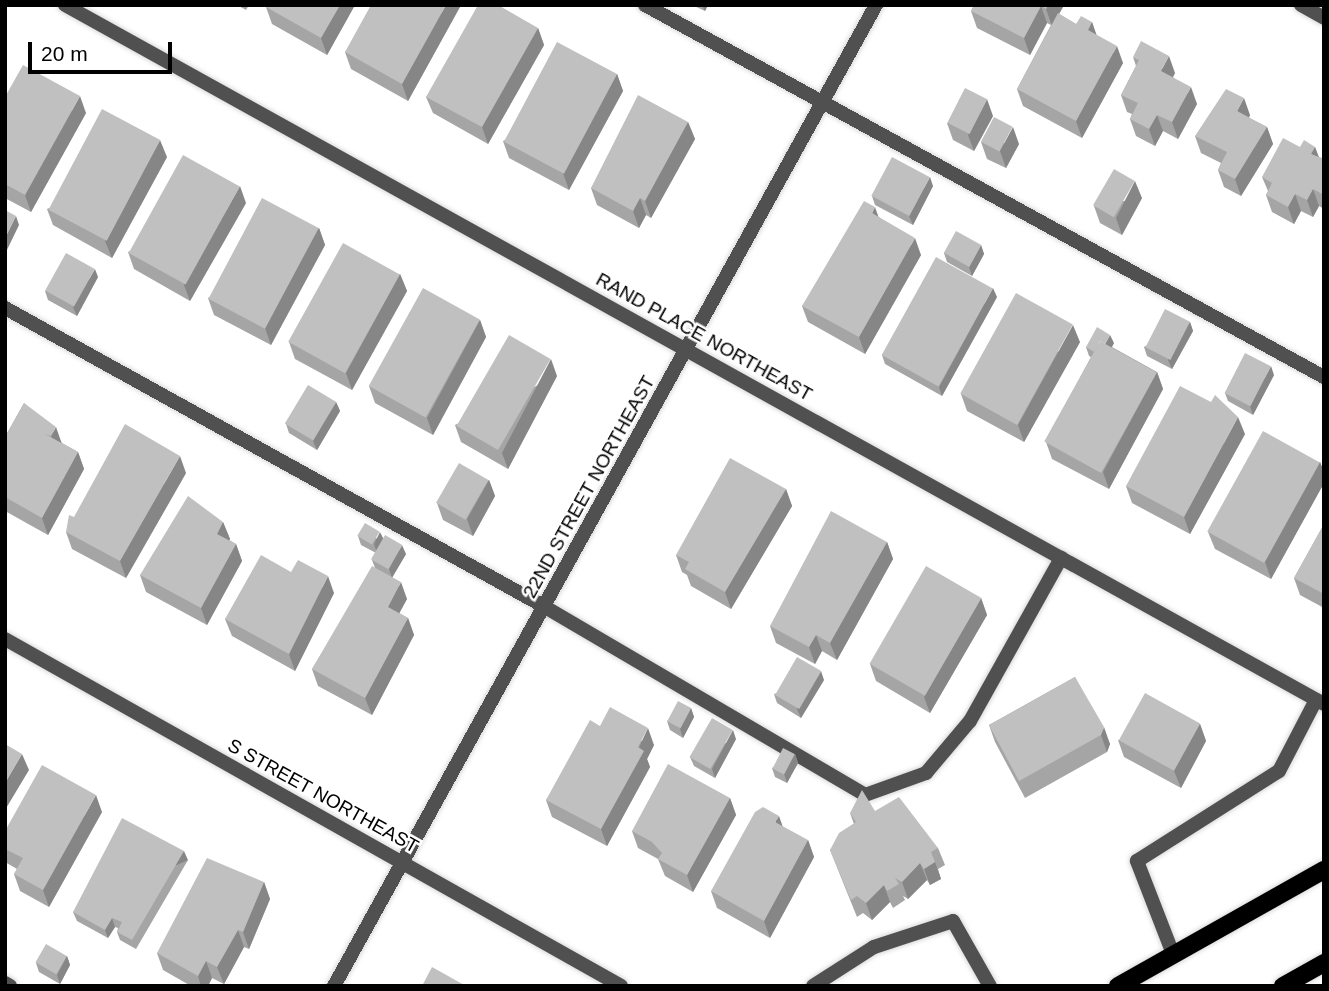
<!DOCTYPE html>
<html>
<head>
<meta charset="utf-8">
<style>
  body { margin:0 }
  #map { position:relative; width:1329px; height:991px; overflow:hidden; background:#fff; font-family:Arial,sans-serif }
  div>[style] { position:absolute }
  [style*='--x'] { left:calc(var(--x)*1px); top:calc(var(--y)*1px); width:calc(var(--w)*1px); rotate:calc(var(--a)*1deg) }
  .roads { filter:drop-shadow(0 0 2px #dbdbdb) drop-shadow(0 0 2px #dbdbdb) }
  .service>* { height:14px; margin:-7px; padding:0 7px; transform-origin:7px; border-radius:7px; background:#505050 }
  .minor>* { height:14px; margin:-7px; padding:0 7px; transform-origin:7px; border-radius:7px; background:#505050 }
  .primary>* { height:18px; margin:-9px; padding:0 9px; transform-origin:9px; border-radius:9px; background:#000 }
  .wall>* { inset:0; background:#a5a5a5 }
  .shaded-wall>* { inset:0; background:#868686; transform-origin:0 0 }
  .building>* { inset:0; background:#c0c0c0; transform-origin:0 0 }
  span { translate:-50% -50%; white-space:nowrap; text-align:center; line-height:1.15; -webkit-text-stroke:5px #fff; paint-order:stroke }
  .street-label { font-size:19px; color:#000 }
  .frame { position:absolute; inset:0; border:7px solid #000; pointer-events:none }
  .scale { position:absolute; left:28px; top:42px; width:144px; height:32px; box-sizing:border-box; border:4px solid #000; border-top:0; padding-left:9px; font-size:21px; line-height:24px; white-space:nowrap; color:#000; -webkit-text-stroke:5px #fff; paint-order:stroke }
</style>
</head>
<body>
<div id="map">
  <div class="roads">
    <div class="service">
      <i style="--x:645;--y:5;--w:774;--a:28.72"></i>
      <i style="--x:5;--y:308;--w:617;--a:28.97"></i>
      <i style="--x:545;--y:607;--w:371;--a:30.4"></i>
      <i style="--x:865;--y:795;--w:65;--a:-19.8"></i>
      <i style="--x:926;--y:773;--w:68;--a:-49.8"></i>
      <i style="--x:970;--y:721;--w:187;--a:-60.8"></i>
      <i style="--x:1173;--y:954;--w:100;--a:-111.2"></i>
      <i style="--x:1137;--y:861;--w:168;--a:-32.4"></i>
      <i style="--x:1279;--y:771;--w:80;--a:-62.5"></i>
      <i style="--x:813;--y:986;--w:72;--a:-32.6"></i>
      <i style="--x:874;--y:947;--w:83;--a:-18.2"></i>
      <i style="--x:953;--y:921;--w:75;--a:60.4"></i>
    </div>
    <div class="minor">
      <i style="--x:65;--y:5;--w:1440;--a:29.04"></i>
      <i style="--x:1301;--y:5;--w:26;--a:29"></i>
      <i style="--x:5;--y:639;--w:707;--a:29.39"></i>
      <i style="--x:5;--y:983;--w:6;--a:31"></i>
      <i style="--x:334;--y:986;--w:1121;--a:-61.08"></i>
    </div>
    <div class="primary">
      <i style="--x:1118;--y:986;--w:236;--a:-29.4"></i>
      <i style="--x:1283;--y:986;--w:47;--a:-29.3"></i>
    </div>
  </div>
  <div class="wall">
    <i style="clip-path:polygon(237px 5px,249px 5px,246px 10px)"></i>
    <i style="clip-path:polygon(355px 5px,327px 55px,272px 24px,266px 7px)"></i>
    <i style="clip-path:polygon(461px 5px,408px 101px,351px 69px,345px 52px)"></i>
    <i style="clip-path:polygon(692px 5px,708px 5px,705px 11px)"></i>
    <i style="clip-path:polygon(974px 5px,1062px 5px,1063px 7px,1059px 14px,1076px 24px,1092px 22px,1096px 35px,1123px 63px,1082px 138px,1023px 106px,1017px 89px,1051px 25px,1047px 23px,1030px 55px,977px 28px,971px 11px)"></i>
    <i style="clip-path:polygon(538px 28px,544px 45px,488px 144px,433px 113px,426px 97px)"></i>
    <i style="clip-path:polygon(1133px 57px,1175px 73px,1173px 77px,1197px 104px,1178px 139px,1163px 131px,1155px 146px,1136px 136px,1130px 119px,1132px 114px,1127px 112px,1121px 95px,1136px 66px)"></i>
    <i style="clip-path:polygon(617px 74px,623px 91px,569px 190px,509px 158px,503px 141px)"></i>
    <i style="clip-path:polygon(5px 97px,86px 113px,31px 212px,5px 198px)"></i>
    <i style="clip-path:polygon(1250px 115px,1249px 118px,1267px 127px,1273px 144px,1241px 196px,1224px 187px,1218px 170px,1221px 163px,1201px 153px,1195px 136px)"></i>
    <i style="clip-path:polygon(993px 116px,974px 151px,953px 140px,947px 123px)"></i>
    <i style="clip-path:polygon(688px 122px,695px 139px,651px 218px,646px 215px,639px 228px,597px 205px,591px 188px)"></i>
    <i style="clip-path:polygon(981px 142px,1019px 144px,1006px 168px,987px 159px)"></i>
    <i style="clip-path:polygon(1315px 147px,1319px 157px,1324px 159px,1324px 209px,1319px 206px,1313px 217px,1301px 211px,1294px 224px,1272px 212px,1266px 195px,1268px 191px,1262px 177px)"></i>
    <i style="clip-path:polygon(167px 157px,112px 258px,53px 225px,47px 209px)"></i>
    <i style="clip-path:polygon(933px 186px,913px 225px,875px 205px,872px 196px)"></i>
    <i style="clip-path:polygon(1142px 198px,1122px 235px,1100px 223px,1094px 206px)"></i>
    <i style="clip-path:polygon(246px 203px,190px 301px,134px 269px,128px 252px)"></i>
    <i style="clip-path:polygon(879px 217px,921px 255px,865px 354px,808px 322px,802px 306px)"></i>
    <i style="clip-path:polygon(319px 228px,325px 245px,271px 345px,214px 315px,208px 298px)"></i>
    <i style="clip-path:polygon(981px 245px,984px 254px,972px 276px,947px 262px,944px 253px)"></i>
    <i style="clip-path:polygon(400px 274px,407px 291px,352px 390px,295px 359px,289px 342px)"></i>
    <i style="clip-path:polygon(98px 277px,77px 316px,48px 300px,45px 291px)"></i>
    <i style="clip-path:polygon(997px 297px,942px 396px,885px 364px,882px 355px)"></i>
    <i style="clip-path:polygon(480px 320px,486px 337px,433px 435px,375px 403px,369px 386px)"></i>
    <i style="clip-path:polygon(1190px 322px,1193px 331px,1172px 369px,1147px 356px,1144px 347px)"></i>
    <i style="clip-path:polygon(1080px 342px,1024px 442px,967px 411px,961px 394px)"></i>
    <i style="clip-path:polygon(1114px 343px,1112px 347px,1157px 372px,1163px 389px,1109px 489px,1052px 459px,1046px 442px,1091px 357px,1089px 356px,1086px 347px)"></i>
    <i style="clip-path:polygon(1274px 375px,1253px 415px,1228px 401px,1225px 393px)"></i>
    <i style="clip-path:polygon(557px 376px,508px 469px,461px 442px,455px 425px)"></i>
    <i style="clip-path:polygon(336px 402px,340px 411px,317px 450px,289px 433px,286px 424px)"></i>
    <i style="clip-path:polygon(24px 403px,62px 443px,78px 452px,84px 469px,48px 535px,5px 511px,5px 437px)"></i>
    <i style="clip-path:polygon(1245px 434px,1190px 534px,1132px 503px,1126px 486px)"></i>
    <i style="clip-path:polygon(1320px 462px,1324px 472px,1324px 483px,1271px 579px,1215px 549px,1208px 532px)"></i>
    <i style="clip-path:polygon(186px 473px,126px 578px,72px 549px,66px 532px)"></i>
    <i style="clip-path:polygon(489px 480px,495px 496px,473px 536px,443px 520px,437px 503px)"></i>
    <i style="clip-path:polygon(786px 489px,792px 506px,731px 609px,691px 586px,687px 575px,682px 572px,676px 555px)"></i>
    <i style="clip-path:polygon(223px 522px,230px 539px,229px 540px,236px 544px,242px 561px,207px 625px,146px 592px,140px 575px)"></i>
    <i style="clip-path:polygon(1324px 524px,1324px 608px,1300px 595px,1294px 578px)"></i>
    <i style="clip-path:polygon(358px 536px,383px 539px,406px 554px,392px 577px,407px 599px,399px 613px,408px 618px,414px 635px,372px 715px,318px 686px,312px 669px,375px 568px,372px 560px,376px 553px,361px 545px)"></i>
    <i style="clip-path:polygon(887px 542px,893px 559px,837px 660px,822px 651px,815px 664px,776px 643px,770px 626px)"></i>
    <i style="clip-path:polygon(291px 572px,334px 593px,295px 671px,232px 636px,225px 619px)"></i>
    <i style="clip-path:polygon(981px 598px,987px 615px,930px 713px,876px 681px,870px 664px)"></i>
    <i style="clip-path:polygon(1075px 677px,1110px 744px,1107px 752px,1025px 798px,995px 742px,989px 725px)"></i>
    <i style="clip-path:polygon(824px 680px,801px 718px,777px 703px,774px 694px)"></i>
    <i style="clip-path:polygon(691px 708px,694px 717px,683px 738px,670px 730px,667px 721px)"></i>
    <i style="clip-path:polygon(1200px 724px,1206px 741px,1181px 788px,1124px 757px,1118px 740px)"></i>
    <i style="clip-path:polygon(600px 726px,654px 745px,647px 759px,650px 767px,607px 846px,552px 817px,546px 800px)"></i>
    <i style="clip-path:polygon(736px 739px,715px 778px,694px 766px,690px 757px)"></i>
    <i style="clip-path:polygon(795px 754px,798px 763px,787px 783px,775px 777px,772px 768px)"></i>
    <i style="clip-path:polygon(730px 798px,736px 815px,693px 892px,665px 876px,658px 859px,638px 848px,632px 831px)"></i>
    <i style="clip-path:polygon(102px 812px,49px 907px,20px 891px,14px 874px,17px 869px,5px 862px,5px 831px)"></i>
    <i style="clip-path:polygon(850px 813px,938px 848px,945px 865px,938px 869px,941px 879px,930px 885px,927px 880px,908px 899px,903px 896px,905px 900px,893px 908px,890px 902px,872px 920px,863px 913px,857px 917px,830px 850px,854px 824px)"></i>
    <i style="clip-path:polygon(808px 840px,814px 857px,770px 938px,717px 908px,711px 891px)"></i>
    <i style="clip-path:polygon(188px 860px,136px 949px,120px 940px,117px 932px,118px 928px,115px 927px,108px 938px,77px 921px,73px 912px)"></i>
    <i style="clip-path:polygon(264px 882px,270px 899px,249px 949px,244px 947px,224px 984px,212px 978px,208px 986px,191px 986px,163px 970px,157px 953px)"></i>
    <i style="clip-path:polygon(67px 956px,70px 965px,60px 984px,39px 972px,36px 963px)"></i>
  </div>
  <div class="shaded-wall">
    <i style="clip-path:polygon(340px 5px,355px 5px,327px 55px,321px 38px)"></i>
    <i style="clip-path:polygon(446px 5px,461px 5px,408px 101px,402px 84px)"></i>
    <i style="clip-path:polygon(702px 5px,708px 5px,705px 11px)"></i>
    <i style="clip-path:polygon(1048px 5px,1062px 5px,1063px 7px,1052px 26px,1046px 9px)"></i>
    <i style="clip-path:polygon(1041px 6px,1047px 23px,1030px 55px,1024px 38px)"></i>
    <i style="clip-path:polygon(1092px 22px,1098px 39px,1088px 30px)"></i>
    <i style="clip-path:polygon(538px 28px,544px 45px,488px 144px,482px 127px)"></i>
    <i style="clip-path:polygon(1117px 46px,1123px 63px,1082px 138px,1076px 121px)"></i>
    <i style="clip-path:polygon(1169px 56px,1175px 73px,1167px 88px,1161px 71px)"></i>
    <i style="clip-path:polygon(617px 74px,623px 91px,569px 190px,563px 173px)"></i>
    <i style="clip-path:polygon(1191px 87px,1197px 104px,1178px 139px,1172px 122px)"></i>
    <i style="clip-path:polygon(80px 96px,86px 113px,31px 212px,25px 195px)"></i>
    <i style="clip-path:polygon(1244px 98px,1250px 115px,1243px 128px,1237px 111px)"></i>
    <i style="clip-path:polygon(987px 99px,993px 116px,974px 151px,968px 135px)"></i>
    <i style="clip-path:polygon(1157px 115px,1163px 131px,1155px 146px,1149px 129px)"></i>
    <i style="clip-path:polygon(688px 122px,695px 139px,651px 218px,645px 201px)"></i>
    <i style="clip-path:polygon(1013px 127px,1019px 144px,1006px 168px,1000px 151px)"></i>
    <i style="clip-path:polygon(1267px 127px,1273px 144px,1241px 196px,1235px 179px)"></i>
    <i style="clip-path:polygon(160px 140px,167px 157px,112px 258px,105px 241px)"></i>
    <i style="clip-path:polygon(1315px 147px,1321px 164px,1311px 154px)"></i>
    <i style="clip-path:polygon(930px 177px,933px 186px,913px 225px,909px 216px)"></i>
    <i style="clip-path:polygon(1135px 181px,1142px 198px,1122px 235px,1116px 218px)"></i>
    <i style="clip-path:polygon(240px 186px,246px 203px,190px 301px,184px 285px)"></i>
    <i style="clip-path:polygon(1313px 189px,1319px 206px,1313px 217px,1307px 200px)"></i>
    <i style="clip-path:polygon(1295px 194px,1301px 211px,1294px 224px,1288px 207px)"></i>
    <i style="clip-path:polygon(640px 198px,646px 215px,639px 228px,633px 211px)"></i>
    <i style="clip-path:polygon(875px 207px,881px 224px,872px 213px)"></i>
    <i style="clip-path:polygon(16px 216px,19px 225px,5px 254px,5px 238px)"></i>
    <i style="clip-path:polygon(319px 228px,325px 245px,271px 345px,265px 328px)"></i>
    <i style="clip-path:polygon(915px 238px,921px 255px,865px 354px,859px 337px)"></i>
    <i style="clip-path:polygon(981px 245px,984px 254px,972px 276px,969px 267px)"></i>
    <i style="clip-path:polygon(95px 269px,98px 277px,77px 316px,73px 307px)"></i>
    <i style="clip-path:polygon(400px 274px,407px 291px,352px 390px,346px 373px)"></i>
    <i style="clip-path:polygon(993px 288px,997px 297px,942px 396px,939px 387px)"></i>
    <i style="clip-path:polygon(480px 320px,486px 337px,433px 435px,427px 418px)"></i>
    <i style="clip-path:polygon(1190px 322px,1193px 331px,1172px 369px,1168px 360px)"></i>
    <i style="clip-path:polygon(1073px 325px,1080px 342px,1024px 442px,1018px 425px)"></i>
    <i style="clip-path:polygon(1110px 335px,1114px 343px,1102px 364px,1099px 355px)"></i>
    <i style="clip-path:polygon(551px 359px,557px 376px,508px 469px,502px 453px)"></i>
    <i style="clip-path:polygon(1271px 366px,1274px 375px,1253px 415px,1250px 406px)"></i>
    <i style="clip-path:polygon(1157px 372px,1163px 389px,1109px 489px,1103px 472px)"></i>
    <i style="clip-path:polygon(336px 402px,340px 411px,317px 450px,313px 441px)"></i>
    <i style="clip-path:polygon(1238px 417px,1245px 434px,1190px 534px,1184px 517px)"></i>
    <i style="clip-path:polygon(56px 427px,62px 444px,58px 453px,51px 436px)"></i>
    <i style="clip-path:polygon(78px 452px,84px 469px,48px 535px,42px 518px)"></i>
    <i style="clip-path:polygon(180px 456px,186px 473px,126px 578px,120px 561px)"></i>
    <i style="clip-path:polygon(1320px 462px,1324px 472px,1324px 483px,1271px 579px,1265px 562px)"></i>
    <i style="clip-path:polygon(489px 480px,495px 496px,473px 536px,467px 519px)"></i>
    <i style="clip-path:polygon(786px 489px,792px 506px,731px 609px,725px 592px)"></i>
    <i style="clip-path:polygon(223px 522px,230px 539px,223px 551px,217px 534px)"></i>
    <i style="clip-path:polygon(380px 532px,384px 540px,377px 553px,374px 544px)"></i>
    <i style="clip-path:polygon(887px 542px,893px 559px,837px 660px,830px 643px)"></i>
    <i style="clip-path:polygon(236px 544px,242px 561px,207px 625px,201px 608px)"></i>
    <i style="clip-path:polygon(402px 545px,406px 554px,392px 578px,389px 569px)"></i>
    <i style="clip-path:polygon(328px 576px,334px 593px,295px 671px,289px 654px)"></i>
    <i style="clip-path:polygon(401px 582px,407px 599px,394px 623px,388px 607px)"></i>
    <i style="clip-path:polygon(981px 598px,987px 615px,930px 713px,924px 697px)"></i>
    <i style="clip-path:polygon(408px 618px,414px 635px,372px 715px,365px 698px)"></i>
    <i style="clip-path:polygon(816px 635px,822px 651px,815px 664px,809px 647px)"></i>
    <i style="clip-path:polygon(821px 671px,824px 680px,801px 718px,797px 709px)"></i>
    <i style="clip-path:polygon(691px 708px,694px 717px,683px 738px,680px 729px)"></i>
    <i style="clip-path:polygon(1200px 724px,1206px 741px,1181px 788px,1174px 771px)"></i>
    <i style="clip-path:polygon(1104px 727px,1110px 744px,1107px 752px,1101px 735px)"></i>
    <i style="clip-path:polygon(648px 728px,654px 745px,647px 759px,650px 767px,607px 846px,601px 829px)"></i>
    <i style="clip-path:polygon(733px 730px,736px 739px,715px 778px,712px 769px)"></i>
    <i style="clip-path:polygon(22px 754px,29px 770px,5px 810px,5px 783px)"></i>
    <i style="clip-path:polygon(795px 754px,798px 763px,787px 783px,784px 774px)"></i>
    <i style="clip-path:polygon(96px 795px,102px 812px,49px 907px,43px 890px)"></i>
    <i style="clip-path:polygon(730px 798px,736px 815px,693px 892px,687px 875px)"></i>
    <i style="clip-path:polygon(779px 816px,785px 833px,775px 822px)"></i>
    <i style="clip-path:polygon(808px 840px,814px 857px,770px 938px,764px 921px)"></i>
    <i style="left:184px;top:851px;width:10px;height:103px;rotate:66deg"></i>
    <i style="clip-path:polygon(935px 862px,941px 879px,930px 885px,924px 869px)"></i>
    <i style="clip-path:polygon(920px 863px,927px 880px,908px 899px,902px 882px)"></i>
    <i style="clip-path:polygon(264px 882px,270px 899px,249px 949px,243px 932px)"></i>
    <i style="clip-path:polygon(884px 885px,890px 902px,872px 920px,866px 903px)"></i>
    <i style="clip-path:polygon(112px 918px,115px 927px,108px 938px,105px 930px)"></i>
    <i style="clip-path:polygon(238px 930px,244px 947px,224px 984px,217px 967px)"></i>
    <i style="clip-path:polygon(67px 956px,70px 965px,60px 984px,57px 975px)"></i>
    <i style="clip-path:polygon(206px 961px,212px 978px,208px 986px,201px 986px,198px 976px)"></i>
  </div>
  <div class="building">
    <i style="clip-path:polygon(267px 5px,340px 5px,321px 38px,266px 7px)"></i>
    <i style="clip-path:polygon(371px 5px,446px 5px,402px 84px,345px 52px)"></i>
    <i style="clip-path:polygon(478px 5px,498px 5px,538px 28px,482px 127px,426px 97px)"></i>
    <i style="clip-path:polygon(974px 5px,1048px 5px,1046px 9px,1041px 6px,1024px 38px,971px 11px)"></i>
    <i style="clip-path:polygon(1058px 13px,1076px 24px,1081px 16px,1092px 22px,1088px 30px,1117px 46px,1076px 121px,1017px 89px)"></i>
    <i style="clip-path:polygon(1141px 41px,1169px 56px,1161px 71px,1191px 87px,1172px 122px,1157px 115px,1149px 129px,1130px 119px,1138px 103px,1121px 95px,1139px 60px,1133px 57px)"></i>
    <i style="left:557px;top:42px;width:68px;height:113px;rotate:28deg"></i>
    <i style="clip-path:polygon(23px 65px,80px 96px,25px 195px,5px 184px,5px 97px)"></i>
    <i style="left:965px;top:88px;width:25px;height:39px;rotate:27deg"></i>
    <i style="clip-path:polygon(1226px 89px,1244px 98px,1237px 111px,1267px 127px,1235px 179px,1218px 170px,1227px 152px,1195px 136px)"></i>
    <i style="clip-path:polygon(638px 95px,688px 122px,645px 201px,640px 198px,633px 211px,591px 188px)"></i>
    <i style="left:102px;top:109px;width:66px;height:114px;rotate:28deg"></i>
    <i style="left:994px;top:117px;width:21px;height:28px;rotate:28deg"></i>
    <i style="clip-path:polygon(1283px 138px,1300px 147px,1304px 140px,1315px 147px,1311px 154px,1324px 159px,1324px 195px,1313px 189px,1307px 200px,1295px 194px,1288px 207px,1266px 195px,1272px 183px,1262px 177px)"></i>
    <i style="left:183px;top:155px;width:65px;height:112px;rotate:29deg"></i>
    <i style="left:892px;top:157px;width:43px;height:44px;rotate:28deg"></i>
    <i style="left:1114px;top:169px;width:24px;height:42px;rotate:30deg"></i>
    <i style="left:262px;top:198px;width:64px;height:114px;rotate:28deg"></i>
    <i style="clip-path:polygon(864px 201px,875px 207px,872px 213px,915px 238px,859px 337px,802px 306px)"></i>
    <i style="clip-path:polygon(5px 210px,16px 216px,5px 238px)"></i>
    <i style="left:956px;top:231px;width:29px;height:25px;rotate:29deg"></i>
    <i style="left:343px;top:243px;width:65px;height:113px;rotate:29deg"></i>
    <i style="left:66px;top:253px;width:33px;height:43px;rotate:29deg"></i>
    <i style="left:936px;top:257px;width:65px;height:112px;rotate:29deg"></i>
    <i style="left:423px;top:288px;width:65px;height:112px;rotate:29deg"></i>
    <i style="left:1016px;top:293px;width:65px;height:115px;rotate:29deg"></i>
    <i style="left:1165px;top:309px;width:28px;height:43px;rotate:27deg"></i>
    <i style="clip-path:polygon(1097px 327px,1110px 335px,1105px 344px,1100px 341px,1094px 352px,1086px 347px)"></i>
    <i style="left:509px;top:335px;width:48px;height:105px;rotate:30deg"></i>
    <i style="left:1100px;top:341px;width:65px;height:115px;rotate:29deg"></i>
    <i style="left:1245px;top:353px;width:29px;height:45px;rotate:27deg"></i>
    <i style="left:308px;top:385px;width:33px;height:45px;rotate:31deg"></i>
    <i style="clip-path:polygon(1180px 386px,1211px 402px,1215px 395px,1238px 417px,1184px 517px,1126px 486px)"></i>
    <i style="clip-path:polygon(24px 403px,56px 427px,51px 436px,45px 434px,78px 452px,42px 518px,5px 497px,5px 437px)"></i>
    <i style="clip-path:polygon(125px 424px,180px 456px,120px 561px,66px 532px,69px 515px,74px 517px)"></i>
    <i style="left:1263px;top:431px;width:65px;height:115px;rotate:29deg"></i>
    <i style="clip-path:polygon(730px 458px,786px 489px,725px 592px,685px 569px,689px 562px,676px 555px)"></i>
    <i style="left:459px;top:463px;width:34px;height:46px;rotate:30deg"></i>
    <i style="clip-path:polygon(188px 496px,223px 522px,217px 534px,236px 544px,201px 608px,140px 575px)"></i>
    <i style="clip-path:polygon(831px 511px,887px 542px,830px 643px,816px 635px,809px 647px,770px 626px)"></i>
    <i style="left:365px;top:523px;width:17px;height:15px;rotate:31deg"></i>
    <i style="clip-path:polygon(1324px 524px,1324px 594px,1294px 578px)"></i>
    <i style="left:385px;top:535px;width:20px;height:28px;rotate:30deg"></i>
    <i style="clip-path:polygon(261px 555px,291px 572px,298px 560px,328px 576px,289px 654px,225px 619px)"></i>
    <i style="clip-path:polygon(372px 566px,401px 582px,388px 607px,408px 618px,365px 698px,312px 669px)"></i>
    <i style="left:926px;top:566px;width:64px;height:113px;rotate:30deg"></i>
    <i style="left:797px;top:657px;width:28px;height:44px;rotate:30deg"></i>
    <i style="clip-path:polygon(1075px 677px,1104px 727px,1101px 735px,1019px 781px,989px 725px)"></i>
    <i style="left:1145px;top:693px;width:63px;height:54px;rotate:29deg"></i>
    <i style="left:678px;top:701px;width:15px;height:23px;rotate:28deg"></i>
    <i style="clip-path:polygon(610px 707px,648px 728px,638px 747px,644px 751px,601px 829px,546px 800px,590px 720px,600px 726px)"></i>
    <i style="left:712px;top:718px;width:24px;height:45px;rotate:30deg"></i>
    <i style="clip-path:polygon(5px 744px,22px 754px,5px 783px)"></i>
    <i style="left:783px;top:748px;width:13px;height:23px;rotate:27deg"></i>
    <i style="clip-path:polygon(668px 764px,730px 798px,687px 875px,658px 859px,662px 853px,652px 842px,632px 831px)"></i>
    <i style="clip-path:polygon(42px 765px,96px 795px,43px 890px,14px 874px,23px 858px,5px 849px,5px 831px)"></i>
    <i style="clip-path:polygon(862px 790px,875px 811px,899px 797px,938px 848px,931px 852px,935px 862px,924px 869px,920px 863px,902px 882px,895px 878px,899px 884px,887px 891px,884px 885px,866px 903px,857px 896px,851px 900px,830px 850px,839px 833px,856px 822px,850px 813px)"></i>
    <i style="clip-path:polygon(763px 807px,779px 816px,775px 822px,808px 840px,764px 921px,711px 891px,755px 812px)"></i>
    <i style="clip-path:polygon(122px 818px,184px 851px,132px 940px,117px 932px,122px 922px,112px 918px,105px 930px,73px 912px)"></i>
    <i style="clip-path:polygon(207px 858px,264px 882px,243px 932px,238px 930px,217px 967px,206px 961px,198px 976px,157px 953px)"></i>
    <i style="left:46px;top:944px;width:24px;height:21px;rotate:30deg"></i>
    <i style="clip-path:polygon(432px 967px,466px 986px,422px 986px)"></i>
  </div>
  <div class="street-label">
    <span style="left:704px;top:337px;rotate:29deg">RAND PLACE NORTHEAST</span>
    <span style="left:589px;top:487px;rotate:-61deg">22ND STREET NORTHEAST</span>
    <span style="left:323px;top:796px;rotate:29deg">S STREET NORTHEAST</span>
  </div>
  <div class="frame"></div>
  <div class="scale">20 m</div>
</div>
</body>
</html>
